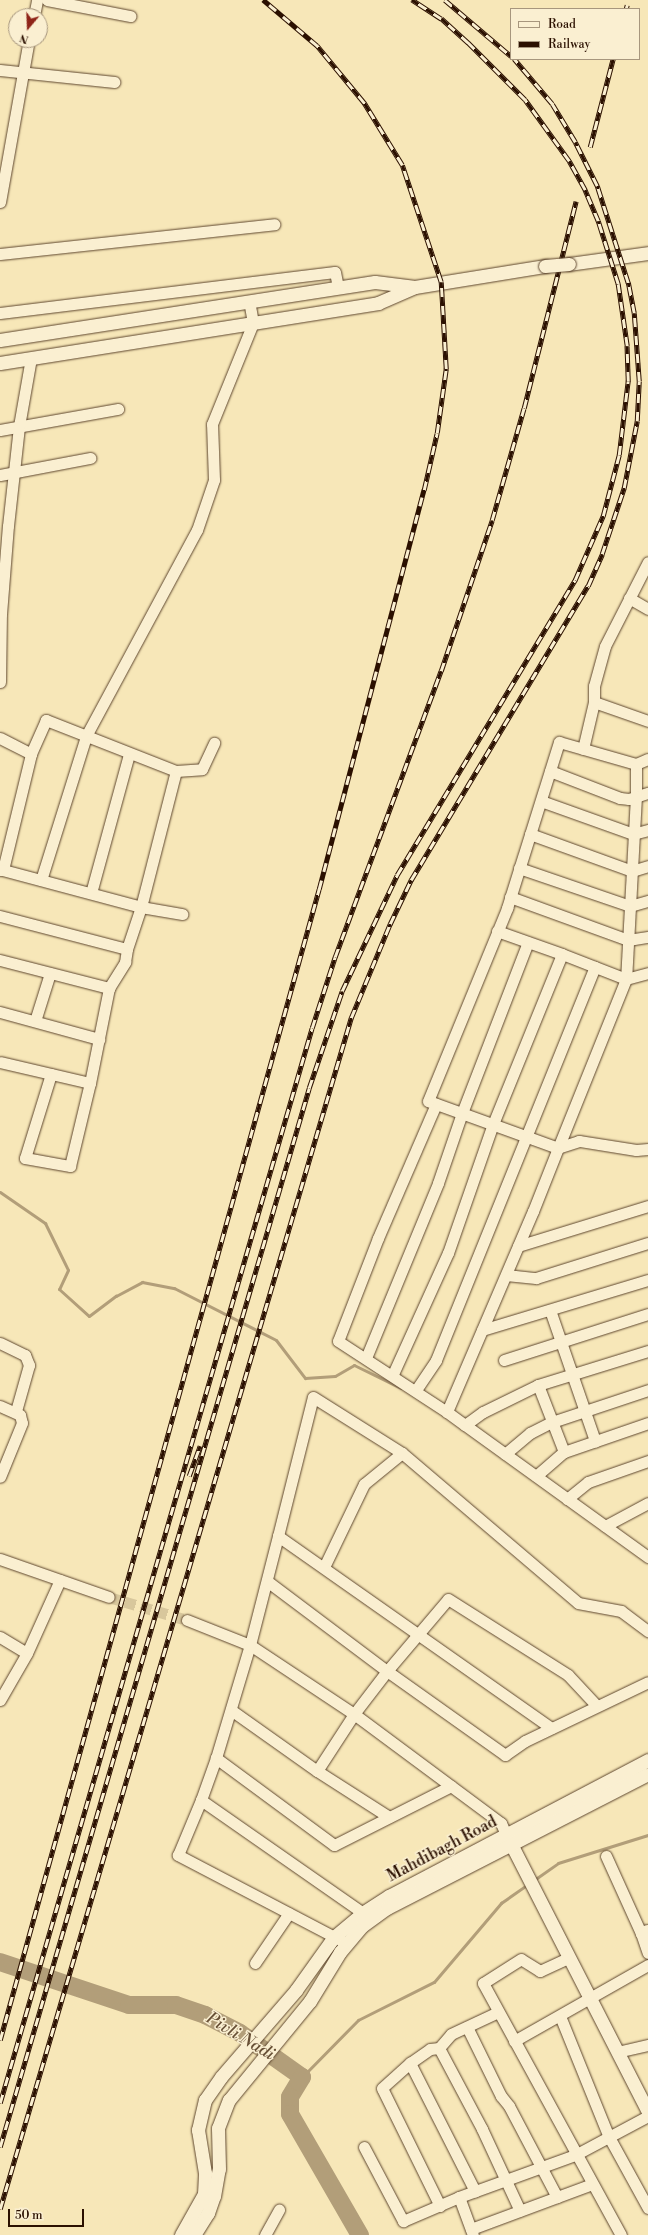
<!DOCTYPE html>
<html>
<head>
<meta charset="utf-8">
<style>
  body { margin:0 }
  #map { position:relative; width:648px; height:2235px; overflow:hidden; background:#f7e7b8; font-family:"Libre Bodoni",serif }
  div>[style] { position:absolute }
  [style*='--x'] { left:calc(var(--x)*1px); top:calc(var(--y)*1px); width:calc(var(--w)*1px); rotate:calc(var(--a)*1deg) }
  .stream>* { height:3px; margin:-1.5px; padding:0 1.5px; transform-origin:1.5px; border-radius:1.5px; background:#b29e79 }
  .river>* { height:18px; margin:-9px; padding:0 9px; transform-origin:9px; border-radius:9px; background:#b29e79 }
  .minor-tunnel>* { height:11px; margin-top:-5.5px; transform-origin:0; background:repeating-linear-gradient(90deg,#d8c79c 0 11px,transparent 0 16.5px) }
  .roads { filter:drop-shadow(0 0 1px #5e462e) drop-shadow(0 0 1px #5e462e) }
  .minor>* { height:11px; margin:-5.5px; padding:0 5.5px; transform-origin:5.5px; border-radius:5.5px; background:#faefd1 }
  .tertiary>* { height:13px; margin:-6.5px; padding:0 6.5px; transform-origin:6.5px; border-radius:6.5px; background:#faefd1 }
  .rail>* { height:4.5px; margin-top:-2.25px; transform-origin:0; background:repeating-linear-gradient(90deg,#faefd1 0 9px,#2b1000 0 18px); box-sizing:border-box; border-block:1px solid #2b1000 }
  .bridges { filter:drop-shadow(0 0 1px #5e462e) drop-shadow(0 0 1px #5e462e) }
  .tertiary-bridge>* { height:13px; margin:-6.5px; padding:0 6.5px; transform-origin:6.5px; border-radius:6.5px; background:#faefd1 }
  span { translate:-50% -50%; white-space:nowrap; text-align:center; line-height:1.15; -webkit-text-stroke:3px #faefd1; paint-order:stroke }
  .street-label { font-size:16px; color:#2b1000 }
  .water-label { font-size:17px; color:#685036; font-style:italic }
  .legend { position:absolute; left:510px; top:8px; width:130px; height:52px; box-sizing:border-box; background:#faefd1; border:1px solid #a7967d; margin:0; padding:5px 7px; list-style:none; font-size:12px; color:#2b1000 }
  .legend li { display:flex; align-items:center; gap:8px; height:20px }
  .legend b { width:20px; border:1px solid #a7967d }
  .north { position:absolute; left:8px; top:8px; width:40px; height:40px; box-sizing:border-box; background:#faefd1; border:1px solid #a7967d; border-radius:50%; rotate:199deg; font-size:11px; font-weight:700; line-height:16px; text-align:center; color:#2b1000 }
  .north::after { content:''; display:block; margin:auto; width:14px; height:18px; background:#8f2418; clip-path:polygon(50% 0,100% 100%,50% 72%,0 100%) }
  .scale { position:absolute; left:8px; top:2209px; width:76px; height:18px; box-sizing:border-box; border:2px solid #2b1000; border-top:0; padding-left:5px; font-size:12px; line-height:14px; white-space:nowrap; color:#2b1000; -webkit-text-stroke:3px #faefd1; paint-order:stroke }
</style>
</head>
<body>
<div id="map">
  <div class="stream">
    <i style="--x:0;--y:1192;--w:55;--a:34.6"></i>
    <i style="--x:45;--y:1223;--w:52;--a:63.9"></i>
    <i style="--x:68;--y:1270;--w:21;--a:115"></i>
    <i style="--x:59;--y:1289;--w:40;--a:42"></i>
    <i style="--x:89;--y:1316;--w:34;--a:-37"></i>
    <i style="--x:116;--y:1296;--w:30;--a:-28"></i>
    <i style="--x:142;--y:1282;--w:33;--a:11"></i>
    <i style="--x:174;--y:1288;--w:114;--a:27"></i>
    <i style="--x:276;--y:1340;--w:48;--a:52.7"></i>
    <i style="--x:305;--y:1378;--w:30;--a:-4"></i>
    <i style="--x:335;--y:1376;--w:22;--a:-30"></i>
    <i style="--x:354;--y:1365;--w:52;--a:26.1"></i>
    <i style="--x:534;--y:1880;--w:29;--a:-35"></i>
    <i style="--x:558;--y:1863;--w:94;--a:-17.3"></i>
    <i style="--x:302;--y:2077;--w:80;--a:-45.5"></i>
    <i style="--x:358;--y:2020;--w:85;--a:-26.6"></i>
    <i style="--x:434;--y:1982;--w:104;--a:-49.7"></i>
    <i style="--x:501;--y:1903;--w:32;--a:-35"></i>
  </div>
  <div class="river">
    <i style="--x:0;--y:1962;--w:136;--a:18.4"></i>
    <i style="--x:129;--y:2005;--w:47;--a:0"></i>
    <i style="--x:176;--y:2005;--w:31;--a:19"></i>
    <i style="--x:205;--y:2015;--w:39;--a:27"></i>
    <i style="--x:240;--y:2033;--w:76;--a:35.4"></i>
    <i style="--x:302;--y:2077;--w:23;--a:121"></i>
    <i style="--x:290;--y:2097;--w:17;--a:90"></i>
    <i style="--x:290;--y:2114;--w:140;--a:60"></i>
  </div>
  <div class="minor-tunnel">
    <i style="--x:109;--y:1597;--w:81;--a:16.4"></i>
  </div>
  <div class="roads">
    <div class="minor">
      <i style="--x:47;--y:0;--w:85;--a:10.9"></i>
      <i style="--x:34;--y:16;--w:16;--a:-79"></i>
      <i style="--x:0;--y:70;--w:115;--a:6"></i>
      <i style="--x:0;--y:202;--w:165;--a:-79.9"></i>
      <i style="--x:0;--y:254;--w:276;--a:-6.2"></i>
      <i style="--x:0;--y:313;--w:337;--a:-7"></i>
      <i style="--x:335;--y:272;--w:16;--a:79"></i>
      <i style="--x:0;--y:430;--w:120;--a:-10.1"></i>
      <i style="--x:0;--y:475;--w:92;--a:-10.7"></i>
      <i style="--x:629;--y:598;--w:22;--a:30"></i>
      <i style="--x:0;--y:682;--w:68;--a:-89.2"></i>
      <i style="--x:1;--y:614;--w:88;--a:-85.5"></i>
      <i style="--x:8;--y:526;--w:101;--a:-83.7"></i>
      <i style="--x:19;--y:426;--w:69;--a:-80"></i>
      <i style="--x:594;--y:702;--w:57;--a:19.4"></i>
      <i style="--x:0;--y:738;--w:35;--a:27"></i>
      <i style="--x:31;--y:754;--w:119;--a:103.6"></i>
      <i style="--x:3;--y:870;--w:3;--a:180"></i>
      <i style="--x:583;--y:749;--w:48;--a:-76.8"></i>
      <i style="--x:594;--y:702;--w:16;--a:-90"></i>
      <i style="--x:594;--y:686;--w:41;--a:-74.6"></i>
      <i style="--x:605;--y:646;--w:94;--a:-62.9"></i>
      <i style="--x:636;--y:764;--w:13;--a:-23"></i>
      <i style="--x:176;--y:771;--w:26;--a:-4"></i>
      <i style="--x:202;--y:769;--w:29;--a:-65"></i>
      <i style="--x:550;--y:771;--w:75;--a:21.1"></i>
      <i style="--x:620;--y:798;--w:9;--a:6"></i>
      <i style="--x:629;--y:799;--w:20;--a:-18"></i>
      <i style="--x:541;--y:801;--w:98;--a:19.7"></i>
      <i style="--x:633;--y:834;--w:16;--a:-15"></i>
      <i style="--x:530;--y:834;--w:109;--a:19.9"></i>
      <i style="--x:632;--y:871;--w:17;--a:-17"></i>
      <i style="--x:519;--y:868;--w:117;--a:18.9"></i>
      <i style="--x:630;--y:906;--w:19;--a:-16"></i>
      <i style="--x:3;--y:870;--w:143;--a:15"></i>
      <i style="--x:141;--y:907;--w:140;--a:-75.6"></i>
      <i style="--x:176;--y:771;--w:140;--a:-158.6"></i>
      <i style="--x:46;--y:720;--w:37;--a:114"></i>
      <i style="--x:41;--y:880;--w:151;--a:-72.6"></i>
      <i style="--x:86;--y:736;--w:234;--a:-61.7"></i>
      <i style="--x:197;--y:530;--w:53;--a:-71.2"></i>
      <i style="--x:214;--y:480;--w:56;--a:-92"></i>
      <i style="--x:212;--y:424;--w:109;--a:-67.9"></i>
      <i style="--x:253;--y:323;--w:22;--a:-100"></i>
      <i style="--x:91;--y:893;--w:144;--a:-74.7"></i>
      <i style="--x:510;--y:897;--w:126;--a:20"></i>
      <i style="--x:628;--y:940;--w:20;--a:-9"></i>
      <i style="--x:0;--y:916;--w:131;--a:14.6"></i>
      <i style="--x:562;--y:954;--w:69;--a:21.3"></i>
      <i style="--x:626;--y:979;--w:23;--a:-15"></i>
      <i style="--x:0;--y:960;--w:113;--a:14.4"></i>
      <i style="--x:109;--y:988;--w:97;--a:101.3"></i>
      <i style="--x:90;--y:1083;--w:92;--a:-166.9"></i>
      <i style="--x:109;--y:988;--w:31;--a:-58"></i>
      <i style="--x:125;--y:962;--w:13;--a:-81"></i>
      <i style="--x:127;--y:949;--w:44;--a:-71.6"></i>
      <i style="--x:141;--y:907;--w:42;--a:9.7"></i>
      <i style="--x:0;--y:1012;--w:103;--a:15.3"></i>
      <i style="--x:35;--y:1021;--w:50;--a:-72.6"></i>
      <i style="--x:51;--y:1074;--w:88;--a:107.2"></i>
      <i style="--x:25;--y:1158;--w:46;--a:10.1"></i>
      <i style="--x:70;--y:1166;--w:85;--a:-76.5"></i>
      <i style="--x:436;--y:1104;--w:146;--a:113.4"></i>
      <i style="--x:378;--y:1238;--w:110;--a:111.2"></i>
      <i style="--x:338;--y:1341;--w:130;--a:33.1"></i>
      <i style="--x:648;--y:1149;--w:12;--a:175"></i>
      <i style="--x:636;--y:1150;--w:58;--a:-171"></i>
      <i style="--x:579;--y:1141;--w:22;--a:162"></i>
      <i style="--x:558;--y:1148;--w:138;--a:-160.1"></i>
      <i style="--x:428;--y:1101;--w:209;--a:-67.7"></i>
      <i style="--x:507;--y:908;--w:174;--a:-72.6"></i>
      <i style="--x:559;--y:742;--w:80;--a:15.9"></i>
      <i style="--x:636;--y:764;--w:32;--a:90"></i>
      <i style="--x:636;--y:796;--w:183;--a:93.1"></i>
      <i style="--x:626;--y:979;--w:182;--a:111.9"></i>
      <i style="--x:558;--y:1148;--w:68;--a:111.6"></i>
      <i style="--x:533;--y:1211;--w:219;--a:113.2"></i>
      <i style="--x:447;--y:1412;--w:22;--a:36"></i>
      <i style="--x:465;--y:1425;--w:22;--a:-36"></i>
      <i style="--x:483;--y:1412;--w:61;--a:-26.1"></i>
      <i style="--x:538;--y:1385;--w:115;--a:-17.2"></i>
      <i style="--x:518;--y:1246;--w:136;--a:-17.1"></i>
      <i style="--x:506;--y:1275;--w:30;--a:6"></i>
      <i style="--x:536;--y:1278;--w:117;--a:-17.4"></i>
      <i style="--x:550;--y:1310;--w:139;--a:71"></i>
      <i style="--x:482;--y:1330;--w:173;--a:-16.8"></i>
      <i style="--x:0;--y:1343;--w:28;--a:26"></i>
      <i style="--x:25;--y:1355;--w:11;--a:68"></i>
      <i style="--x:29;--y:1365;--w:48;--a:105.8"></i>
      <i style="--x:366;--y:1358;--w:189;--a:-67.6"></i>
      <i style="--x:438;--y:1183;--w:74;--a:-71.1"></i>
      <i style="--x:462;--y:1113;--w:183;--a:-68.9"></i>
      <i style="--x:504;--y:1360;--w:151;--a:-17.7"></i>
      <i style="--x:393;--y:1374;--w:133;--a:-65.6"></i>
      <i style="--x:448;--y:1253;--w:137;--a:-70.8"></i>
      <i style="--x:493;--y:1124;--w:183;--a:-67.9"></i>
      <i style="--x:562;--y:954;--w:69;--a:-160.5"></i>
      <i style="--x:538;--y:1385;--w:72;--a:68.8"></i>
      <i style="--x:416;--y:1390;--w:36;--a:-56"></i>
      <i style="--x:436;--y:1360;--w:424;--a:-68"></i>
      <i style="--x:0;--y:1406;--w:22;--a:24"></i>
      <i style="--x:20;--y:1415;--w:8;--a:76"></i>
      <i style="--x:22;--y:1423;--w:58;--a:112.2"></i>
      <i style="--x:465;--y:1425;--w:226;--a:35.8"></i>
      <i style="--x:402;--y:1453;--w:231;--a:40.4"></i>
      <i style="--x:578;--y:1603;--w:44;--a:10.5"></i>
      <i style="--x:621;--y:1611;--w:34;--a:37"></i>
      <i style="--x:505;--y:1454;--w:33;--a:-40"></i>
      <i style="--x:530;--y:1433;--w:25;--a:-27"></i>
      <i style="--x:552;--y:1422;--w:101;--a:-18.4"></i>
      <i style="--x:536;--y:1476;--w:37;--a:-41"></i>
      <i style="--x:564;--y:1452;--w:89;--a:-19"></i>
      <i style="--x:567;--y:1499;--w:27;--a:-39"></i>
      <i style="--x:588;--y:1482;--w:64;--a:-19.3"></i>
      <i style="--x:605;--y:1526;--w:49;--a:-28.1"></i>
      <i style="--x:278;--y:1536;--w:143;--a:-75.9"></i>
      <i style="--x:313;--y:1397;--w:105;--a:32.2"></i>
      <i style="--x:402;--y:1453;--w:49;--a:140.8"></i>
      <i style="--x:364;--y:1484;--w:92;--a:115.7"></i>
      <i style="--x:0;--y:1559;--w:115;--a:19.2"></i>
      <i style="--x:267;--y:1581;--w:150;--a:36.9"></i>
      <i style="--x:387;--y:1671;--w:94;--a:-49.7"></i>
      <i style="--x:448;--y:1599;--w:142;--a:32.3"></i>
      <i style="--x:568;--y:1675;--w:42;--a:46.9"></i>
      <i style="--x:187;--y:1620;--w:68;--a:21.6"></i>
      <i style="--x:250;--y:1645;--w:125;--a:33.6"></i>
      <i style="--x:354;--y:1714;--w:183;--a:36.6"></i>
      <i style="--x:501;--y:1823;--w:13;--a:67"></i>
      <i style="--x:0;--y:1637;--w:31;--a:31"></i>
      <i style="--x:0;--y:1700;--w:54;--a:-60.1"></i>
      <i style="--x:27;--y:1653;--w:80;--a:-65.7"></i>
      <i style="--x:231;--y:1710;--w:105;--a:35.3"></i>
      <i style="--x:451;--y:1786;--w:131;--a:153.2"></i>
      <i style="--x:334;--y:1845;--w:147;--a:-143.6"></i>
      <i style="--x:216;--y:1758;--w:118;--a:-73.3"></i>
      <i style="--x:250;--y:1645;--w:113;--a:-75.6"></i>
      <i style="--x:278;--y:1536;--w:334;--a:35.1"></i>
      <i style="--x:201;--y:1800;--w:45;--a:-70.3"></i>
      <i style="--x:389;--y:1817;--w:85;--a:-147.4"></i>
      <i style="--x:317;--y:1771;--w:68;--a:-57"></i>
      <i style="--x:354;--y:1714;--w:54;--a:-52.5"></i>
      <i style="--x:387;--y:1671;--w:145;--a:35.4"></i>
      <i style="--x:505;--y:1755;--w:24;--a:-35"></i>
      <i style="--x:525;--y:1741;--w:136;--a:-25.6"></i>
      <i style="--x:606;--y:1856;--w:85;--a:65.6"></i>
      <i style="--x:647;--y:1930;--w:7;--a:153"></i>
      <i style="--x:641;--y:1933;--w:21;--a:71"></i>
      <i style="--x:346;--y:1943;--w:190;--a:-152.4"></i>
      <i style="--x:178;--y:1855;--w:60;--a:-67.3"></i>
      <i style="--x:201;--y:1800;--w:205;--a:34.9"></i>
      <i style="--x:568;--y:1958;--w:31;--a:155"></i>
      <i style="--x:540;--y:1971;--w:22;--a:-148"></i>
      <i style="--x:521;--y:1959;--w:45;--a:147.7"></i>
      <i style="--x:483;--y:1983;--w:287;--a:61.3"></i>
      <i style="--x:255;--y:1963;--w:60;--a:-55.8"></i>
      <i style="--x:560;--y:2016;--w:131;--a:68"></i>
      <i style="--x:609;--y:2137;--w:81;--a:61.2"></i>
      <i style="--x:467;--y:2027;--w:77;--a:63.8"></i>
      <i style="--x:501;--y:2096;--w:13;--a:51"></i>
      <i style="--x:509;--y:2106;--w:103;--a:62.2"></i>
      <i style="--x:514;--y:2041;--w:154;--a:-29.6"></i>
      <i style="--x:439;--y:2048;--w:92;--a:62"></i>
      <i style="--x:482;--y:2129;--w:90;--a:65.1"></i>
      <i style="--x:617;--y:2052;--w:32;--a:-13"></i>
      <i style="--x:410;--y:2063;--w:144;--a:63.1"></i>
      <i style="--x:364;--y:2147;--w:84;--a:62.2"></i>
      <i style="--x:403;--y:2221;--w:61;--a:-23.2"></i>
      <i style="--x:459;--y:2197;--w:123;--a:-19.9"></i>
      <i style="--x:575;--y:2155;--w:83;--a:-28.1"></i>
      <i style="--x:459;--y:2197;--w:40;--a:69.8"></i>
      <i style="--x:440;--y:2206;--w:131;--a:-116.2"></i>
      <i style="--x:382;--y:2088;--w:38;--a:-42"></i>
      <i style="--x:410;--y:2063;--w:24;--a:-35"></i>
      <i style="--x:430;--y:2049;--w:9;--a:-6"></i>
      <i style="--x:439;--y:2048;--w:18;--a:-49"></i>
      <i style="--x:451;--y:2034;--w:52;--a:-25.1"></i>
      <i style="--x:471;--y:2229;--w:129;--a:-20.4"></i>
      <i style="--x:265;--y:2235;--w:29;--a:-61"></i>
    </div>
    <div class="tertiary">
      <i style="--x:569;--y:264;--w:80;--a:-7.9"></i>
      <i style="--x:0;--y:340;--w:379;--a:-8.8"></i>
      <i style="--x:375;--y:282;--w:38;--a:7"></i>
      <i style="--x:0;--y:363;--w:383;--a:-9"></i>
      <i style="--x:378;--y:303;--w:40;--a:-23.4"></i>
      <i style="--x:415;--y:287;--w:132;--a:-9.2"></i>
      <i style="--x:508;--y:1838;--w:308;--a:62.9"></i>
      <i style="--x:181;--y:2235;--w:47;--a:-60.7"></i>
      <i style="--x:204;--y:2194;--w:21;--a:-87"></i>
      <i style="--x:205;--y:2173;--w:44;--a:-99.2"></i>
      <i style="--x:198;--y:2130;--w:31;--a:-77"></i>
      <i style="--x:205;--y:2100;--w:28;--a:-55"></i>
      <i style="--x:221;--y:2077;--w:115;--a:-49.2"></i>
      <i style="--x:296;--y:1990;--w:65;--a:-54.4"></i>
      <i style="--x:334;--y:1937;--w:39;--a:-40"></i>
      <i style="--x:364;--y:1912;--w:30;--a:-33"></i>
      <i style="--x:389;--y:1896;--w:293;--a:-27.7"></i>
      <i style="--x:194;--y:2235;--w:26;--a:-58"></i>
      <i style="--x:208;--y:2213;--w:18;--a:-71"></i>
      <i style="--x:214;--y:2196;--w:27;--a:-80"></i>
      <i style="--x:219;--y:2169;--w:41;--a:-91.4"></i>
      <i style="--x:218;--y:2128;--w:30;--a:-69"></i>
      <i style="--x:229;--y:2100;--w:128;--a:-50.7"></i>
      <i style="--x:310;--y:2001;--w:57;--a:-58.5"></i>
      <i style="--x:340;--y:1952;--w:34;--a:-50"></i>
      <i style="--x:362;--y:1926;--w:31;--a:-36"></i>
      <i style="--x:387;--y:1908;--w:293;--a:-27.2"></i>
    </div>
  </div>
  <div class="rail">
    <i style="--x:445;--y:0;--w:87;--a:40.3"></i>
    <i style="--x:626;--y:9;--w:4;--a:-76"></i>
    <i style="--x:590;--y:147;--w:91;--a:-75.4"></i>
    <i style="--x:189;--y:1476;--w:32;--a:-70"></i>
    <i style="--x:0;--y:2040;--w:1194;--a:-74.51"></i>
    <i style="--x:319;--y:889;--w:413;--a:-75.3"></i>
    <i style="--x:424;--y:490;--w:58;--a:-77.2"></i>
    <i style="--x:437;--y:433;--w:65;--a:-82"></i>
    <i style="--x:446;--y:369;--w:87;--a:-93.3"></i>
    <i style="--x:441;--y:282;--w:123;--a:-108.4"></i>
    <i style="--x:402;--y:165;--w:73;--a:-121.5"></i>
    <i style="--x:364;--y:103;--w:74;--a:-129.5"></i>
    <i style="--x:317;--y:46;--w:71;--a:-139.6"></i>
    <i style="--x:0;--y:2103;--w:1119;--a:-73.82"></i>
    <i style="--x:312;--y:1028;--w:75;--a:-72.1"></i>
    <i style="--x:335;--y:957;--w:305;--a:-69.7"></i>
    <i style="--x:441;--y:671;--w:159;--a:-71.3"></i>
    <i style="--x:492;--y:520;--w:116;--a:-74.1"></i>
    <i style="--x:524;--y:408;--w:213;--a:-75.9"></i>
    <i style="--x:0;--y:2147;--w:1103;--a:-73.73"></i>
    <i style="--x:309;--y:1088;--w:102;--a:-71.2"></i>
    <i style="--x:342;--y:991;--w:128;--a:-64.6"></i>
    <i style="--x:397;--y:875;--w:345;--a:-58.9"></i>
    <i style="--x:575;--y:580;--w:70;--a:-66.4"></i>
    <i style="--x:603;--y:516;--w:63;--a:-75.3"></i>
    <i style="--x:619;--y:455;--w:75;--a:-83.1"></i>
    <i style="--x:628;--y:381;--w:35;--a:-92"></i>
    <i style="--x:627;--y:346;--w:63;--a:-98.3"></i>
    <i style="--x:618;--y:284;--w:66;--a:-107.6"></i>
    <i style="--x:598;--y:221;--w:34;--a:-113"></i>
    <i style="--x:585;--y:190;--w:33;--a:-119"></i>
    <i style="--x:569;--y:161;--w:75;--a:-125.8"></i>
    <i style="--x:525;--y:100;--w:81;--a:-135"></i>
    <i style="--x:468;--y:43;--w:36;--a:-138"></i>
    <i style="--x:441;--y:19;--w:35;--a:-147"></i>
    <i style="--x:0;--y:2209;--w:1242;--a:-73.58"></i>
    <i style="--x:351;--y:1018;--w:102;--a:-67.5"></i>
    <i style="--x:390;--y:924;--w:49;--a:-64.5"></i>
    <i style="--x:411;--y:880;--w:343;--a:-59"></i>
    <i style="--x:588;--y:586;--w:35;--a:-66"></i>
    <i style="--x:602;--y:554;--w:70;--a:-71.6"></i>
    <i style="--x:624;--y:488;--w:68;--a:-79"></i>
    <i style="--x:637;--y:421;--w:40;--a:-87.1"></i>
    <i style="--x:639;--y:381;--w:68;--a:-94.2"></i>
    <i style="--x:634;--y:313;--w:31;--a:-101"></i>
    <i style="--x:628;--y:283;--w:102;--a:-107.7"></i>
    <i style="--x:597;--y:186;--w:49;--a:-116.6"></i>
    <i style="--x:575;--y:142;--w:44;--a:-121.2"></i>
    <i style="--x:552;--y:104;--w:59;--a:-130.2"></i>
  </div>
  <div class="bridges">
    <div class="tertiary-bridge">
      <i style="--x:545;--y:266;--w:24;--a:-5"></i>
    </div>
  </div>
  <div class="street-label">
    <span style="left:442px;top:1849px;rotate:-28deg">Mahdibagh Road</span>
  </div>
  <div class="water-label">
    <span style="left:240px;top:2037px;rotate:31deg">Pivli Nadi</span>
  </div>
  <ul class="legend">
  <li><b style="height:5px;background:#faefd1"></b>Road</li>
  <li><b style="height:5px;background:#2b1000"></b>Railway</li>
  </ul>
  <div class="north">N</div>
  <div class="scale">50 m</div>
</div>
</body>
</html>
